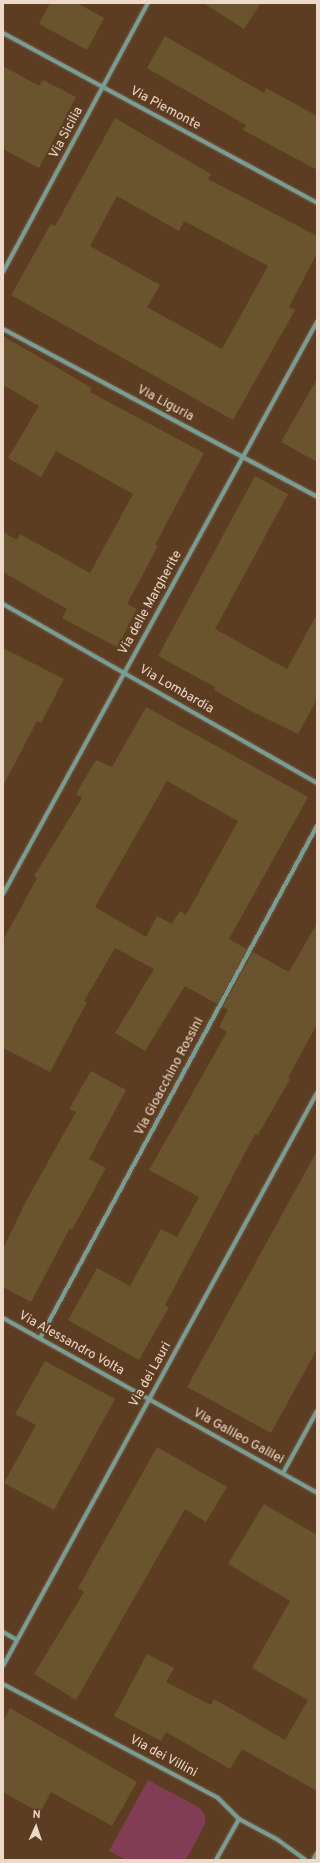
<!DOCTYPE html>
<html>
<head>
<meta charset="utf-8">
<style>
  body { margin:0 }
  #map { position:relative; width:320px; height:1863px; overflow:hidden; background:#5c3d21; font-family:Overpass,sans-serif }
  div>[style] { position:absolute }
  [style*='--x'] { left:calc(var(--x)*1px); top:calc(var(--y)*1px); width:calc(var(--w)*1px); rotate:calc(var(--a)*1deg) }
  .green>* { inset:0; background:#813d54 }
  .building>* { inset:0; background:#69542e }
  .roads { filter:drop-shadow(0 0 1px #795c43) drop-shadow(0 0 1px #795c43) }
  .minor>* { height:4px; margin:-2px; padding:0 2px; transform-origin:2px; border-radius:2px; background:#779e96 }
  span { translate:-50% -50%; white-space:nowrap; text-align:center; line-height:1.15; -webkit-text-stroke:4px #5c3d21; paint-order:stroke }
  .street-label { font-size:13px; color:#edd9c9 }
  .frame { position:absolute; inset:0; border:4px solid #edd9c9; pointer-events:none }
  .north { position:absolute; left:16px; top:1807px; width:40px; height:40px; -webkit-text-stroke:3px #5c3d21; paint-order:stroke; rotate:3deg; font-size:11px; font-weight:700; line-height:16px; text-align:center; color:#edd9c9 }
  .north::after { content:''; display:block; margin:auto; width:14px; height:18px; background:#edd9c9; clip-path:polygon(50% 0,100% 100%,50% 72%,0 100%) }
</style>
</head>
<body>
<div id="map">
  <div class="green">
    <i style="clip-path:polygon(148px 1780px,200px 1808px,205px 1815px,205px 1824px,186px 1860px,126px 1860px,109px 1851px)"></i>
  </div>
  <div class="building">
    <i style="clip-path:polygon(50px 3px,77px 3px,104px 18px,87px 50px,39px 24px)"></i>
    <i style="clip-path:polygon(203px 3px,261px 3px,244px 29px)"></i>
    <i style="clip-path:polygon(165px 36px,264px 93px,266px 88px,317px 116px,317px 170px,243px 130px,246px 125px,147px 68px)"></i>
    <i style="clip-path:polygon(3px 66px,39px 86px,43px 80px,76px 97px,39px 168px,3px 149px)"></i>
    <i style="clip-path:polygon(evenodd,115px 118px,211px 174px,208px 179px,317px 236px,317px 253px,289px 307px,295px 310px,233px 420px,11px 295px,51px 224px,55px 226px,115px 118px,117px 196px,179px 231px,184px 221px,268px 266px,222px 349px,147px 307px,160px 285px,90px 246px,117px 196px)"></i>
    <i style="clip-path:polygon(3px 336px,92px 388px,90px 392px,204px 453px,155px 545px,158px 546px,127px 604px,137px 609px,117px 647px,62px 618px,67px 609px,3px 572px,3px 532px,17px 540px,20px 534px,90px 573px,133px 494px,56px 451px,41px 477px,8px 458px,39px 406px,3px 385px)"></i>
    <i style="clip-path:polygon(317px 379px,317px 462px,281px 442px)"></i>
    <i style="clip-path:polygon(255px 476px,288px 494px,215px 629px,287px 669px,317px 614px,317px 699px,298px 734px,249px 710px,214px 690px,215px 687px,158px 656px)"></i>
    <i style="clip-path:polygon(3px 648px,64px 679px,41px 723px,37px 721px,3px 786px)"></i>
    <i style="clip-path:polygon(evenodd,146px 707px,308px 797px,229px 939px,247px 949px,217px 1004px,185px 986px,145px 1051px,115px 1033px,154px 969px,115px 948px,84px 1001px,87px 1002px,50px 1072px,3px 1048px,3px 940px,37px 878px,34px 876px,82px 798px,76px 794px,96px 760px,112px 767px,146px 707px,167px 781px,238px 821px,186px 915px,180px 911px,172px 924px,157px 916px,146px 937px,95px 907px,167px 781px)"></i>
    <i style="clip-path:polygon(317px 923px,317px 1024px,288px 1078px,290px 1079px,258px 1135px,255px 1134px,204px 1231px,165px 1305px,169px 1307px,139px 1360px,68px 1320px,97px 1268px,130px 1286px,161px 1229px,177px 1237px,199px 1197px,149px 1170px,227px 1032px,219px 1027px,228px 1010px,223px 1007px,253px 952px,289px 972px)"></i>
    <i style="clip-path:polygon(91px 1071px,126px 1090px,89px 1159px,106px 1168px,72px 1230px,70px 1228px,31px 1302px,3px 1287px,3px 1249px,25px 1203px,76px 1112px,69px 1109px)"></i>
    <i style="clip-path:polygon(317px 1151px,317px 1349px,271px 1433px,187px 1387px)"></i>
    <i style="clip-path:polygon(45px 1361px,115px 1399px,54px 1510px,4px 1483px,36px 1425px,15px 1414px)"></i>
    <i style="clip-path:polygon(157px 1447px,227px 1487px,206px 1522px,185px 1509px,76px 1700px,34px 1674px,84px 1592px,78px 1588px)"></i>
    <i style="clip-path:polygon(264px 1504px,317px 1535px,317px 1791px,242px 1749px,230px 1769px,166px 1732px,161px 1741px,114px 1716px,147px 1654px,174px 1668px,166px 1682px,211px 1705px,214px 1699px,285px 1740px,308px 1700px,252px 1668px,290px 1601px,228px 1564px)"></i>
    <i style="clip-path:polygon(10px 1708px,137px 1782px,112px 1826px,51px 1792px,40px 1813px,3px 1792px,3px 1721px)"></i>
  </div>
  <div class="roads">
    <div class="minor">
      <i style="--x:3;--y:33;--w:357;--a:28.4"></i>
      <i style="--x:3;--y:272;--w:306;--a:-61.7"></i>
      <i style="--x:3;--y:329;--w:356;--a:28.1"></i>
      <i style="--x:3;--y:604;--w:361;--a:29.7"></i>
      <i style="--x:3;--y:894;--w:653;--a:-61.24"></i>
      <i style="--x:3;--y:1318;--w:359;--a:29.1"></i>
      <i style="--x:40;--y:1338;--w:582;--a:-61.59"></i>
      <i style="--x:283;--y:1473;--w:71;--a:-61.3"></i>
      <i style="--x:3;--y:1632;--w:16;--a:30"></i>
      <i style="--x:3;--y:1666;--w:653;--a:-61.28"></i>
      <i style="--x:3;--y:1684;--w:243;--a:27.9"></i>
      <i style="--x:218;--y:1798;--w:30;--a:45"></i>
      <i style="--x:239;--y:1819;--w:44;--a:28.3"></i>
      <i style="--x:278;--y:1840;--w:34;--a:36"></i>
      <i style="--x:216;--y:1860;--w:47;--a:-60.7"></i>
      <i style="--x:313;--y:1860;--w:8;--a:-60"></i>
    </div>
  </div>
  <div class="street-label">
    <span style="left:165px;top:109px;rotate:28deg">Via Piemonte</span>
    <span style="left:67px;top:133px;rotate:-62deg">Via Sicilia</span>
    <span style="left:165px;top:404px;rotate:28deg">Via Liguria</span>
    <span style="left:151px;top:603px;rotate:-61deg">Via delle Margherite</span>
    <span style="left:176px;top:690px;rotate:30deg">Via Lombardia</span>
    <span style="left:170px;top:1077px;rotate:-62deg">Via Gioacchino Rossini</span>
    <span style="left:71px;top:1344px;rotate:29deg">Via Alessandro Volta</span>
    <span style="left:151px;top:1375px;rotate:-61deg">Via dei Lauri</span>
    <span style="left:238px;top:1437px;rotate:29deg">Via Galileo Galilei</span>
    <span style="left:163px;top:1757px;rotate:28deg">Via dei Villini</span>
  </div>
  <div class="frame"></div>
  <div class="north">N</div>
</div>
</body>
</html>
